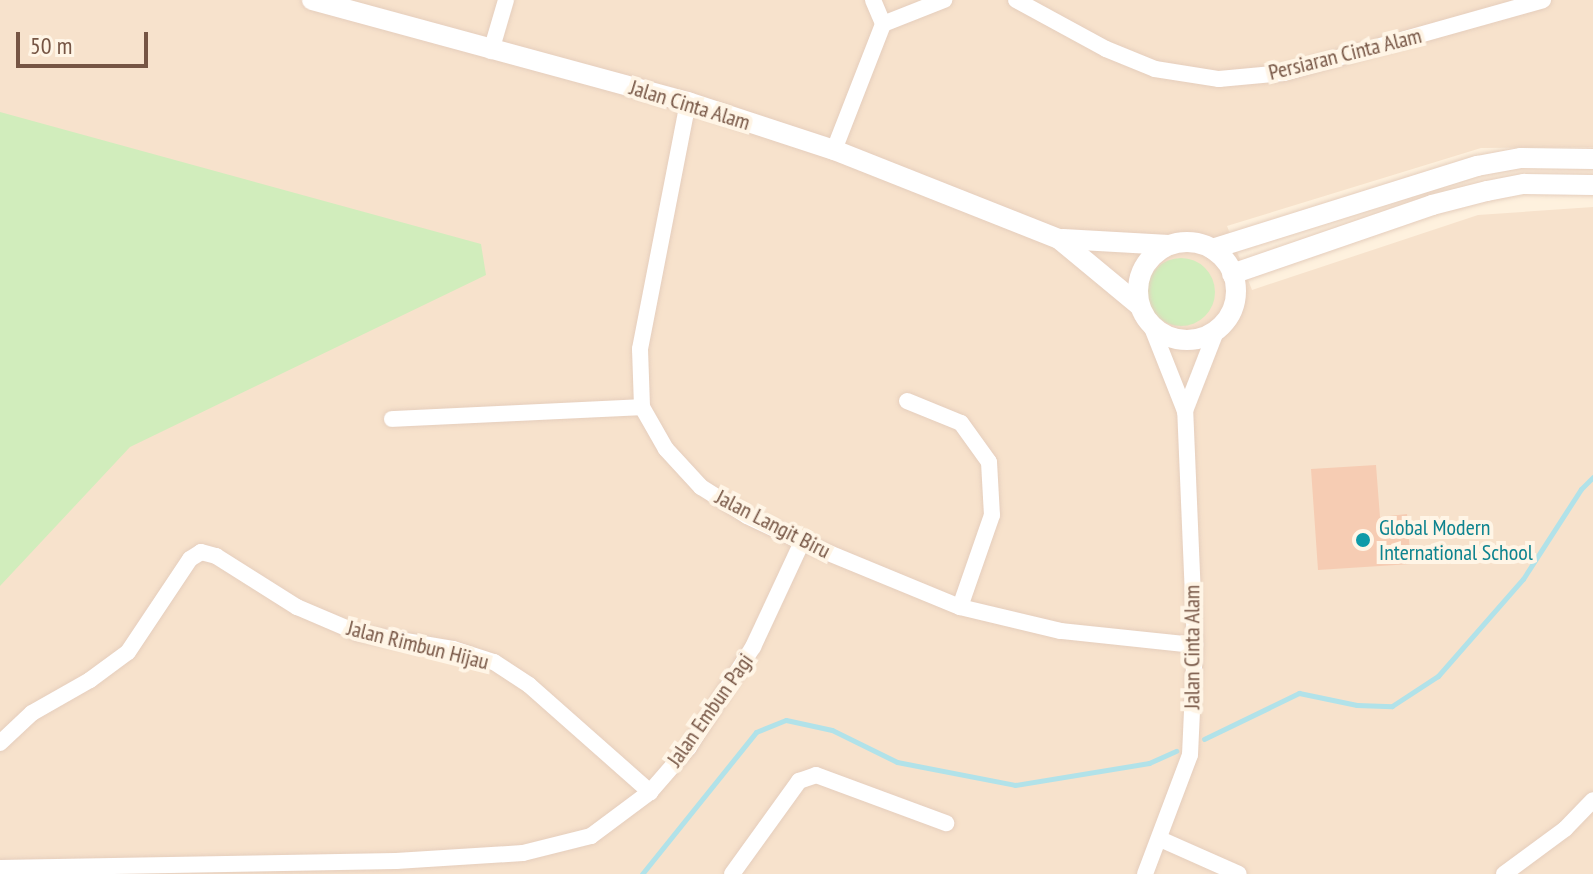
<!DOCTYPE html>
<html>
<head>
<meta charset="utf-8">
<style>
  body { margin:0 }
  #map { position:relative; width:1593px; height:874px; overflow:hidden; background:#fef1de; font-family:"PT Sans Narrow",sans-serif }
  div>[style] { position:absolute }
  [style*='--x'] { left:calc(var(--x)*1px); top:calc(var(--y)*1px); width:calc(var(--w)*1px); rotate:calc(var(--a)*1deg) }
  .residential>* { inset:0; background:#f7e2cc }
  .green>* { inset:0; background:#d1edbc }
  .round { border-radius:50% }
  .stream>* { height:5px; margin:-2.5px; padding:0 2.5px; transform-origin:2.5px; border-radius:2.5px; background:#b1e2e9 }
  .building>* { inset:0; background:#f6ccb3 }
  .roads { filter:drop-shadow(0 0 2px #e5cebd) drop-shadow(0 0 2px #e5cebd) }
  .minor>* { height:16px; margin:-8px; padding:0 8px; transform-origin:8px; border-radius:8px; background:#fff }
  .tertiary>* { height:20px; margin:-10px; padding:0 10px; transform-origin:10px; border-radius:10px; background:#fff }
  .tertiary>.ring { margin:-10px; padding:0; box-sizing:content-box; background:none; border:20px solid #fff; border-radius:50% }
  .dots>* { width:22px; height:22px; translate:-50% -50%; box-sizing:border-box; border:4px solid #fff5e6; border-radius:50% }
  span { translate:-50% -50%; white-space:nowrap; text-align:center; line-height:1.15; -webkit-text-stroke:8px #fff5e6; paint-order:stroke }
  .street-label { font-size:22px; color:#765544 }
  .culture-label { font-size:22px; color:#0d838f }
  .left { translate:0 -50%; text-align:left }
  .scale { position:absolute; left:16px; top:32px; width:132px; height:36px; box-sizing:border-box; border:4px solid #765544; border-top:0; padding-left:10px; font-size:24px; line-height:28px; white-space:nowrap; color:#765544; -webkit-text-stroke:6px #fff5e6; paint-order:stroke }
</style>
</head>
<body>
<div id="map">
  <div class="residential">
    <i style="clip-path:polygon(0 0,1593px 0,1593px 147px,1481px 148px,1227px 226px,1252px 290px,1478px 215px,1593px 207px,1593px 874px,0 874px)"></i>
  </div>
  <div class="green">
    <i style="clip-path:polygon(0 112px,481px 244px,486px 275px,130px 447px,0 586px)"></i>
    <i class="round" style="left:1147px;top:258px;width:68px;height:68px"></i>
  </div>
  <div class="stream">
    <i style="--x:1204;--y:739;--w:106;--a:-25.8"></i>
    <i style="--x:1299;--y:693;--w:59;--a:11.7"></i>
    <i style="--x:1357;--y:705;--w:35;--a:2"></i>
    <i style="--x:1392;--y:706;--w:55;--a:-33.1"></i>
    <i style="--x:1438;--y:676;--w:129;--a:-48.8"></i>
    <i style="--x:1523;--y:579;--w:107;--a:-57.2"></i>
    <i style="--x:1581;--y:489;--w:17;--a:-45"></i>
    <i style="--x:642;--y:874;--w:182;--a:-51.2"></i>
    <i style="--x:756;--y:732;--w:32;--a:-22"></i>
    <i style="--x:786;--y:720;--w:47;--a:12.3"></i>
    <i style="--x:832;--y:730;--w:72;--a:26.2"></i>
    <i style="--x:897;--y:762;--w:120;--a:11"></i>
    <i style="--x:1015;--y:785;--w:136;--a:-9.3"></i>
    <i style="--x:1149;--y:763;--w:30;--a:-24"></i>
  </div>
  <div class="building">
    <i style="clip-path:polygon(1376px 465px,1380px 517px,1407px 514px,1411px 564px,1318px 570px,1311px 469px)"></i>
  </div>
  <div class="roads">
    <div class="minor">
      <i style="--x:873;--y:0;--w:26;--a:67"></i>
      <i style="--x:1016;--y:0;--w:102;--a:28.6"></i>
      <i style="--x:1106;--y:49;--w:53;--a:22.2"></i>
      <i style="--x:1155;--y:69;--w:65;--a:8.9"></i>
      <i style="--x:1219;--y:79;--w:65;--a:-5.3"></i>
      <i style="--x:1284;--y:73;--w:269;--a:-15.7"></i>
      <i style="--x:491;--y:51;--w:53;--a:-73.6"></i>
      <i style="--x:688;--y:102;--w:252;--a:101"></i>
      <i style="--x:640;--y:349;--w:58;--a:88"></i>
      <i style="--x:642;--y:407;--w:48;--a:60.3"></i>
      <i style="--x:666;--y:449;--w:52;--a:47.4"></i>
      <i style="--x:701;--y:487;--w:54;--a:32.2"></i>
      <i style="--x:747;--y:516;--w:61;--a:25.3"></i>
      <i style="--x:802;--y:542;--w:171;--a:22.4"></i>
      <i style="--x:960;--y:607;--w:104;--a:13.4"></i>
      <i style="--x:1061;--y:631;--w:135;--a:6"></i>
      <i style="--x:834;--y:150;--w:135;--a:-68.7"></i>
      <i style="--x:883;--y:24;--w:66;--a:-21.5"></i>
      <i style="--x:907;--y:401;--w:58;--a:22.2"></i>
      <i style="--x:961;--y:423;--w:48;--a:54.3"></i>
      <i style="--x:989;--y:462;--w:53;--a:86.8"></i>
      <i style="--x:992;--y:515;--w:97;--a:109.2"></i>
      <i style="--x:1185;--y:411;--w:88;--a:-68.7"></i>
      <i style="--x:392;--y:419;--w:250;--a:-2.7"></i>
      <i style="--x:0;--y:743;--w:44;--a:-43.2"></i>
      <i style="--x:32;--y:713;--w:67;--a:-29.6"></i>
      <i style="--x:90;--y:680;--w:47;--a:-36.4"></i>
      <i style="--x:128;--y:652;--w:112;--a:-56.3"></i>
      <i style="--x:190;--y:559;--w:13;--a:-32"></i>
      <i style="--x:201;--y:552;--w:16;--a:15"></i>
      <i style="--x:216;--y:556;--w:96;--a:32.2"></i>
      <i style="--x:297;--y:607;--w:66;--a:23.1"></i>
      <i style="--x:358;--y:633;--w:96;--a:9.6"></i>
      <i style="--x:453;--y:649;--w:43;--a:17.6"></i>
      <i style="--x:494;--y:662;--w:42;--a:33.3"></i>
      <i style="--x:529;--y:685;--w:162;--a:41.5"></i>
      <i style="--x:1160;--y:839;--w:86;--a:23.9"></i>
      <i style="--x:0;--y:868;--w:396;--a:-1"></i>
      <i style="--x:396;--y:861;--w:127;--a:-3.6"></i>
      <i style="--x:523;--y:853;--w:70;--a:-14"></i>
      <i style="--x:591;--y:836;--w:74;--a:-36.7"></i>
      <i style="--x:650;--y:792;--w:60;--a:-49.1"></i>
      <i style="--x:689;--y:747;--w:119;--a:-57.4"></i>
      <i style="--x:753;--y:647;--w:116;--a:-65"></i>
      <i style="--x:732;--y:874;--w:115;--a:-54.2"></i>
      <i style="--x:799;--y:781;--w:18;--a:-19"></i>
      <i style="--x:816;--y:775;--w:139;--a:20.3"></i>
      <i style="--x:1145;--y:874;--w:127;--a:-69.3"></i>
      <i style="--x:1190;--y:755;--w:110;--a:-87.4"></i>
      <i style="--x:1195;--y:645;--w:234;--a:-92.4"></i>
      <i style="--x:1185;--y:411;--w:92;--a:-111.6"></i>
      <i style="--x:1504;--y:874;--w:76;--a:-36.4"></i>
      <i style="--x:1565;--y:829;--w:40;--a:-46"></i>
    </div>
    <div class="tertiary">
      <i style="--x:312;--y:0;--w:390;--a:15.2"></i>
      <i style="--x:688;--y:102;--w:154;--a:18.2"></i>
      <i style="--x:834;--y:150;--w:242;--a:21.6"></i>
      <i style="--x:1059;--y:239;--w:105;--a:39.6"></i>
      <i style="--x:1063;--y:239;--w:106;--a:3.2"></i>
      <i class="ring" style="left:1138px;top:242px;width:78px;height:78px"></i>
      <i style="--x:1212;--y:249;--w:278;--a:-17.4"></i>
      <i style="--x:1477;--y:166;--w:45;--a:-10.3"></i>
      <i style="--x:1521;--y:158;--w:72;--a:0.8"></i>
      <i style="--x:1232;--y:274;--w:212;--a:-19"></i>
      <i style="--x:1432;--y:205;--w:57;--a:-14.3"></i>
      <i style="--x:1487;--y:191;--w:38;--a:-11"></i>
      <i style="--x:1524;--y:184;--w:69;--a:0.8"></i>
    </div>
  </div>
  <div class="dots">
    <i style="left:1363px;top:540px;background:#0f9aa8"></i>
  </div>
  <div class="street-label">
    <span style="left:1345px;top:54px;rotate:-14deg">Persiaran Cinta Alam</span>
    <span style="left:690px;top:105px;rotate:17deg">Jalan Cinta Alam</span>
    <span style="left:773px;top:524px;rotate:27deg">Jalan Langit Biru</span>
    <span style="left:418px;top:645px;rotate:14deg">Jalan Rimbun Hijau</span>
    <span style="left:1192px;top:647px;rotate:-90deg">Jalan Cinta Alam</span>
    <span style="left:710px;top:710px;rotate:-55deg">Jalan Embun Pagi</span>
  </div>
  <div class="culture-label">
    <span class="left" style="left:1379px;top:540px">Global Modern<br>International School</span>
  </div>
  <div class="scale">50 m</div>
</div>
</body>
</html>
